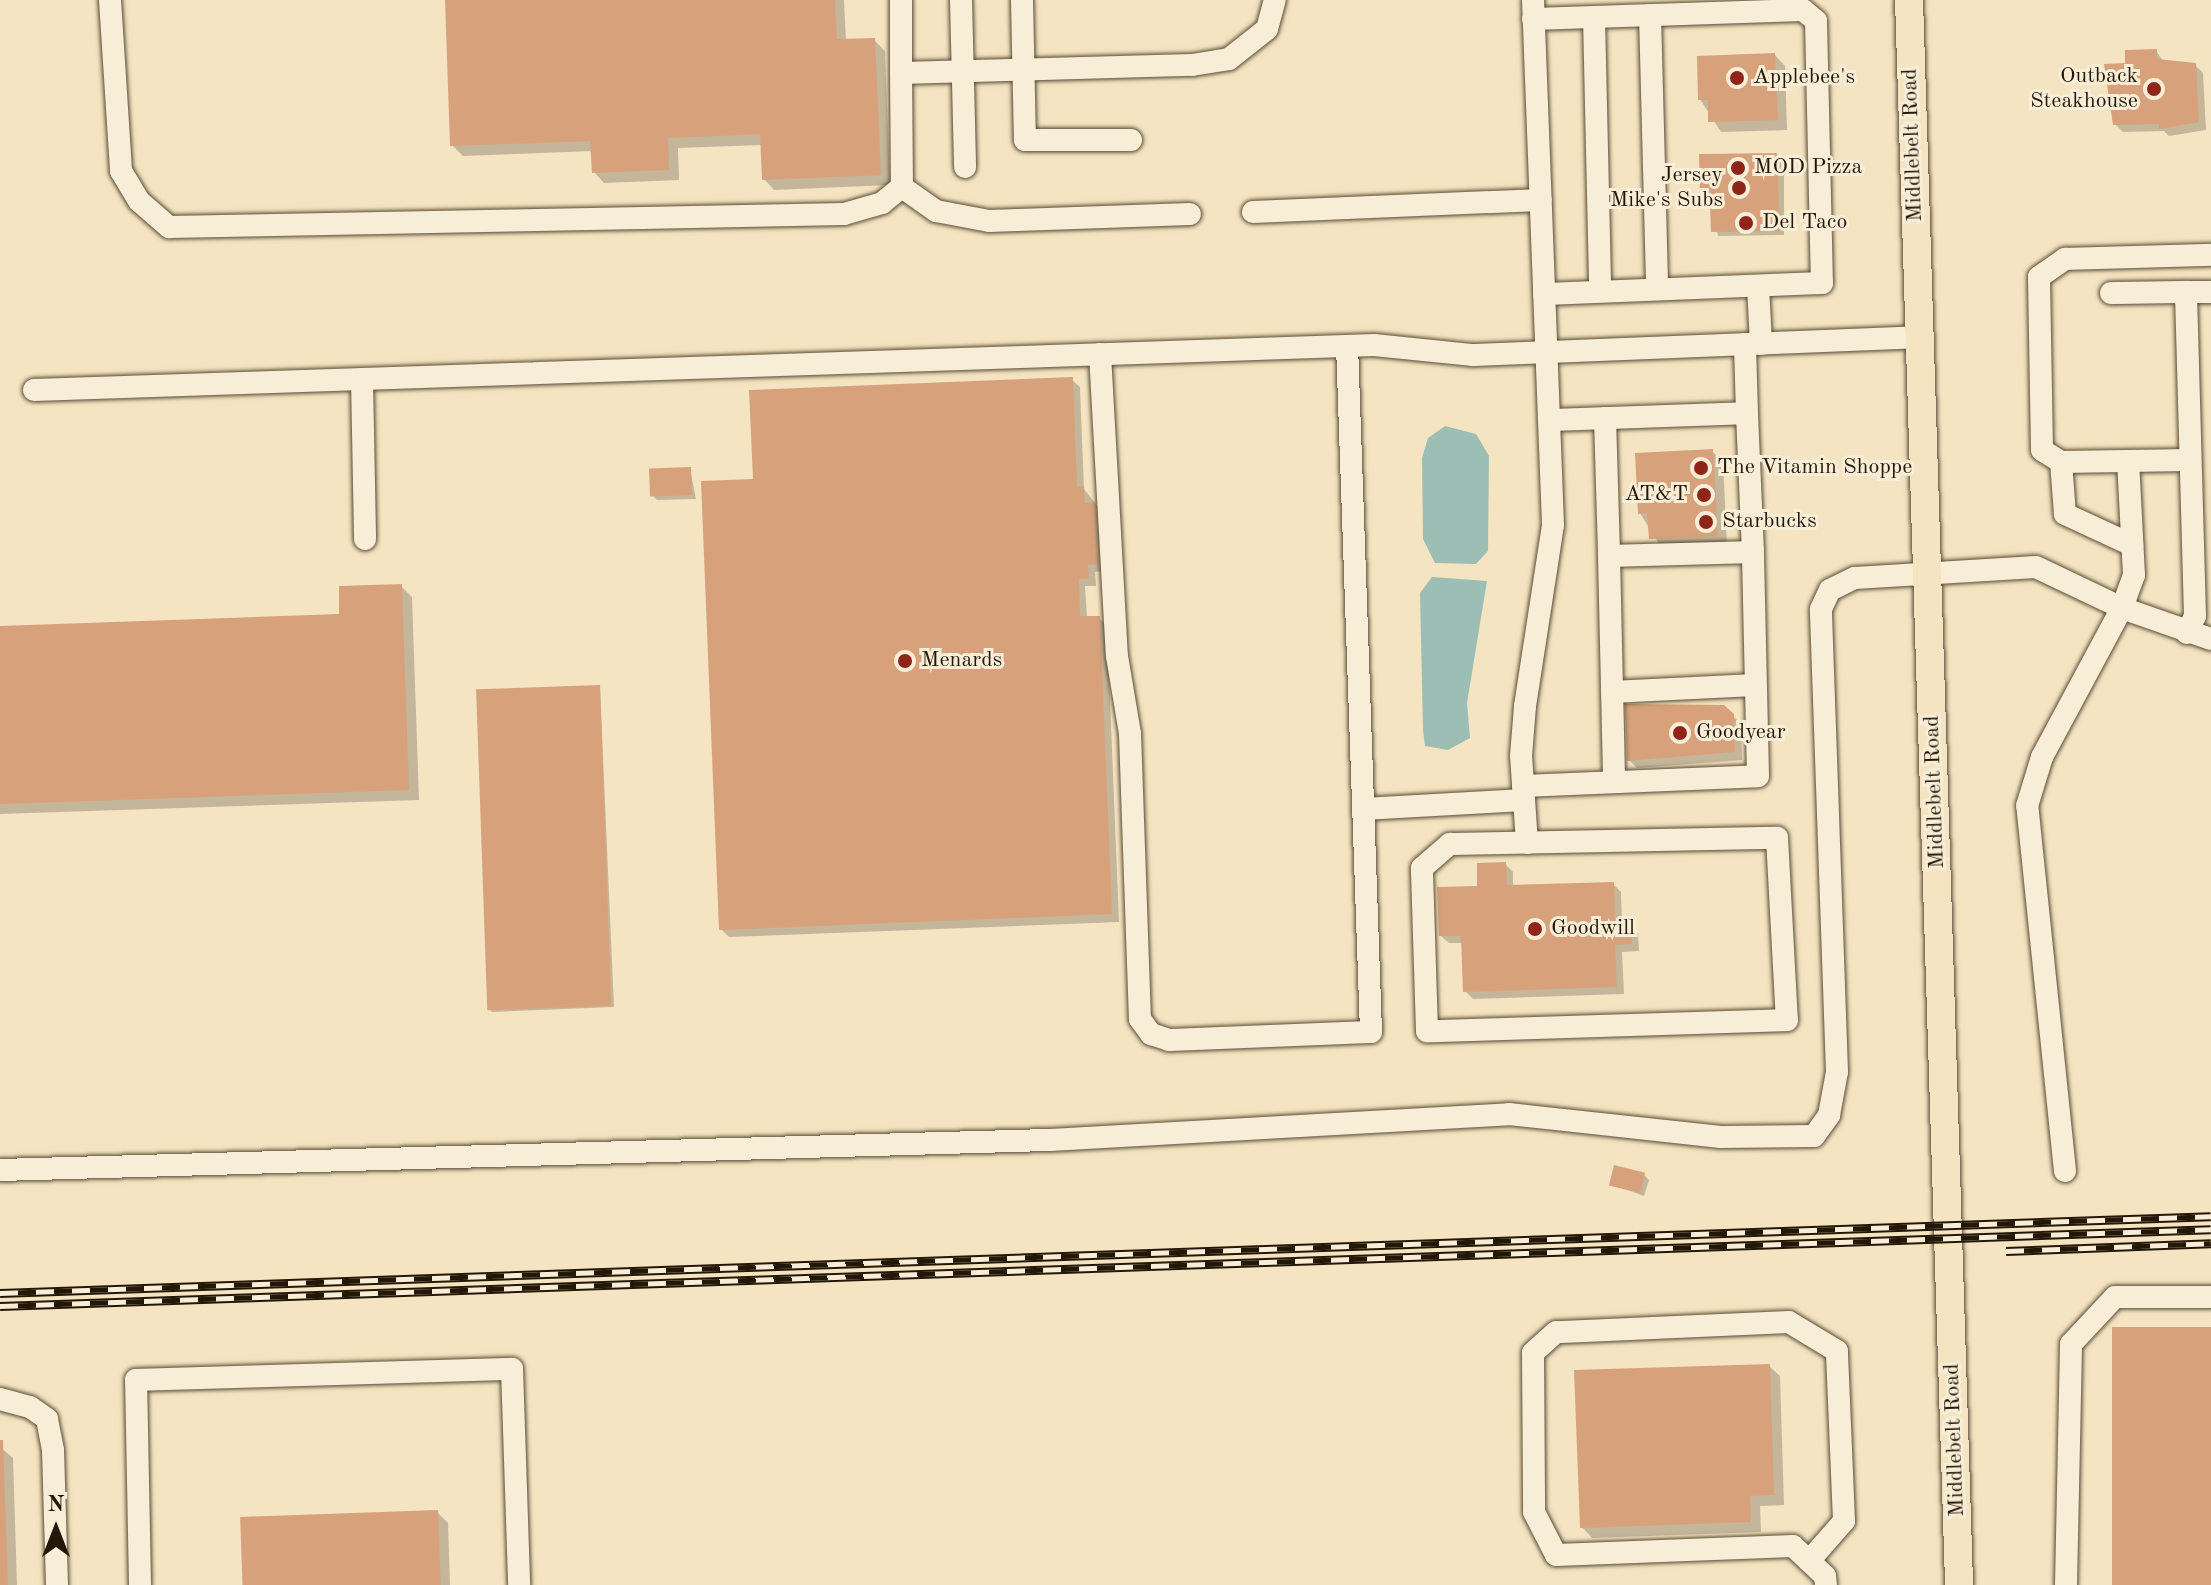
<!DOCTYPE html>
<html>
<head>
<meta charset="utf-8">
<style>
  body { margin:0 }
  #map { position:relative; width:2211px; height:1585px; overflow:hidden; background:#f5e4c1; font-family:"Old Standard TT",serif }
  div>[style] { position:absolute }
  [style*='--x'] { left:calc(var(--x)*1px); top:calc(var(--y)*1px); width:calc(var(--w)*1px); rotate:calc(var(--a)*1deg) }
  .water>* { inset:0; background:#9cbeb4 }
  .shadow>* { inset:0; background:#0003 }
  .building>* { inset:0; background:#d7a27b; transform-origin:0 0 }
  .roads { filter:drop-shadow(0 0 2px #584b36) drop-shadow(0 0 2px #584b36) }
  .minor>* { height:22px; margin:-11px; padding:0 11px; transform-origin:11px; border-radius:11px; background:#f8edd7 }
  .major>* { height:28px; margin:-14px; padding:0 14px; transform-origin:14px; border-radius:14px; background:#f5e4c1 }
  .rail>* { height:9px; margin-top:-4.5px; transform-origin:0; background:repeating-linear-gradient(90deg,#f8edd7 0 18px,#231808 0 36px); box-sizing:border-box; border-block:2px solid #231808 }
  .dots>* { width:22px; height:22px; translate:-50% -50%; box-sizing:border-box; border:4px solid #f8edd7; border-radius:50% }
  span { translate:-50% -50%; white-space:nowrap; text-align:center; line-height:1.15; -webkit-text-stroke:6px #f8edd7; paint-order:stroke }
  .poi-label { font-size:22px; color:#231808 }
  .right { translate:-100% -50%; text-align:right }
  .left { translate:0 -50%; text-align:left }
  .street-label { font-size:22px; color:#231808 }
  .north { position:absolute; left:16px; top:1489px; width:80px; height:80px; -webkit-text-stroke:6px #f8edd7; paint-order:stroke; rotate:0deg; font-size:22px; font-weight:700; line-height:32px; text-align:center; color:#231808 }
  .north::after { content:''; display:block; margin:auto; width:28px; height:36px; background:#231808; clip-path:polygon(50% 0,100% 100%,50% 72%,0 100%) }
</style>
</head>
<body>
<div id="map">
  <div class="water">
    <i style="clip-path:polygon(1445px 426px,1476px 434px,1489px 456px,1488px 551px,1476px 564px,1435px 563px,1423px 539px,1422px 458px,1428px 438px)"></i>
    <i style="clip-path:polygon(1432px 577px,1487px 581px,1467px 703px,1470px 738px,1448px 750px,1425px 746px,1423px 730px,1420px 593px)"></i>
  </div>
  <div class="shadow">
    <i style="clip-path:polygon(447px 0,844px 0,846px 41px,874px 40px,885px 51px,890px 185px,774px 190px,764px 179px,762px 145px,678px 148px,679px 180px,604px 183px,594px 172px,593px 151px,463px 156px,452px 145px)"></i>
    <i style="clip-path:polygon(2156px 51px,2164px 62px,2195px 65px,2203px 73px,2206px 130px,2169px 136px,2164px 131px,2123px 132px,2115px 124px,2127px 65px)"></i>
    <i style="clip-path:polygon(1775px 55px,1785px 66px,1787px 130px,1721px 132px,1700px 99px)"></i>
    <i style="clip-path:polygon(1776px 155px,1784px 163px,1784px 235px,1718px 236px,1713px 211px,1702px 203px)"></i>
    <i style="clip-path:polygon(1072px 380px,1080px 387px,1084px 489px,1102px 512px,1105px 571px,1095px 572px,1096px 586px,1085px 586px,1087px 618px,1099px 618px,1107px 626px,1119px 922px,729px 937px,721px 929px,755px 481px)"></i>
    <i style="clip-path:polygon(1712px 451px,1723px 462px,1727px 546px,1662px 549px,1640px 513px)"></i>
    <i style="clip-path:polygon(690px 469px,696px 499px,657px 500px,652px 495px)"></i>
    <i style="clip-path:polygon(401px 586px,412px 597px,419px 800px,0 814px,0 628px,342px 616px)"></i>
    <i style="clip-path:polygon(600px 687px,614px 1007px,492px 1012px,490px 1010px)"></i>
    <i style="clip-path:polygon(1733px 716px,1741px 724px,1742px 760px,1637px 768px,1629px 760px)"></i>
    <i style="clip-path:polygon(1505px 864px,1513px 872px,1513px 887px,1613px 884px,1621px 892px,1622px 925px,1638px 932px,1639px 951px,1622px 952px,1624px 994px,1473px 999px,1465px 991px,1464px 943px,1449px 943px,1441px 936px)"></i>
    <i style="clip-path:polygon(1644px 1175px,1649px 1180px,1644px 1196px,1611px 1184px)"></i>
    <i style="clip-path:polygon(1769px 1366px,1780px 1376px,1784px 1505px,1760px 1506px,1761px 1532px,1592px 1538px,1582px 1527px)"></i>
    <i style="clip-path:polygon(0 1447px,13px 1458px,17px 1585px,0 1585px)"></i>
    <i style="clip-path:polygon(437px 1512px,448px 1523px,450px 1585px,244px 1585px)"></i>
  </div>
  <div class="building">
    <i style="clip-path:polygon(445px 0,835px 0,837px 39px,875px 38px,881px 175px,762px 180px,760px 134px,668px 138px,669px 170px,592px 173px,590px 141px,450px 146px)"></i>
    <i style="clip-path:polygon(2157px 49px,2157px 59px,2196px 63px,2199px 122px,2159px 129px,2159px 124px,2113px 125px,2104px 64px,2125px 63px,2125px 50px)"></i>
    <i style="clip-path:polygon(1775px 53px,1778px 120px,1708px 122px,1708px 100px,1698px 100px,1697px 56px)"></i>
    <i style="clip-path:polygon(1777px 153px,1780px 231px,1711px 232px,1710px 204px,1700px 204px,1699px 154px)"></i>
    <i style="clip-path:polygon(1073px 377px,1077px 487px,1084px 486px,1085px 503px,1095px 502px,1098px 564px,1088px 565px,1089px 579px,1079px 579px,1080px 616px,1100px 616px,1112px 914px,719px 930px,701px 481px,753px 479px,749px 390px)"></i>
    <i style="clip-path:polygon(1713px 449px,1718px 536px,1649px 539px,1647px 513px,1638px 514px,1635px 453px)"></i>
    <i style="left:691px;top:467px;width:28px;height:42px;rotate:88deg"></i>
    <i style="clip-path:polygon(402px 584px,409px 790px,0 804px,0 626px,339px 614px,339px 586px)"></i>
    <i style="left:600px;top:685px;width:321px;height:124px;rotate:88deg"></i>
    <i style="clip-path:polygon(1625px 704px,1724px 705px,1734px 714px,1735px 752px,1627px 761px)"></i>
    <i style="clip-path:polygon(1506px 862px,1507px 885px,1614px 882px,1615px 923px,1631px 923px,1632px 944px,1615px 945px,1617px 987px,1463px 992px,1461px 936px,1439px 936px,1437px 887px,1477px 886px,1477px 863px)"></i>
    <i style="left:1614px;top:1165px;width:32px;height:21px;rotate:14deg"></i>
    <i style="left:2211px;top:1327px;width:258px;height:99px;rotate:90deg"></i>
    <i style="clip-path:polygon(1770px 1364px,1774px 1495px,1750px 1496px,1751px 1522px,1580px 1528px,1574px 1370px)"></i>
    <i style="clip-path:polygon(0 1440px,3px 1440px,8px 1585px,0 1585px)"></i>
    <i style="left:438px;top:1510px;width:75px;height:198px;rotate:88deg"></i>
  </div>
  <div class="roads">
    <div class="minor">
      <i style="--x:110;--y:0;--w:171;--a:86.3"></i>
      <i style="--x:121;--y:171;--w:35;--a:59"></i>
      <i style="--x:139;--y:201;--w:40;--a:41"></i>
      <i style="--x:169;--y:227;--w:675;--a:-1.1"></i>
      <i style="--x:844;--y:214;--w:40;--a:-16"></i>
      <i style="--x:882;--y:203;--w:26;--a:-39"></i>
      <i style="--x:902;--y:187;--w:114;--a:-90.5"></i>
      <i style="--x:901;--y:73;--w:291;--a:-1.6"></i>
      <i style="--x:1192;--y:65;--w:37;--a:-9"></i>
      <i style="--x:1229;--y:59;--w:48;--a:-38.3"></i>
      <i style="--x:1267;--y:29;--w:30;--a:-75"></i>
      <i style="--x:901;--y:0;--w:73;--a:90"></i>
      <i style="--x:961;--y:0;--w:167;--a:88.6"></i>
      <i style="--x:1022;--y:0;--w:140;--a:88.8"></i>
      <i style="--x:1025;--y:140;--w:106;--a:0"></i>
      <i style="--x:1650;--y:15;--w:274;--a:88.5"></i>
      <i style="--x:1594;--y:17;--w:274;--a:88.7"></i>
      <i style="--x:1533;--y:19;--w:270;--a:-1.9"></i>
      <i style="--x:1803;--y:10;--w:17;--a:40"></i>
      <i style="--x:1816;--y:21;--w:262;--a:88.7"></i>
      <i style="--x:1822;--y:283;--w:278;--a:177.7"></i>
      <i style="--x:902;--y:187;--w:42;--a:35.2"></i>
      <i style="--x:936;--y:211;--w:54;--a:10.7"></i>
      <i style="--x:989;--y:221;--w:201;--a:-2"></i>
      <i style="--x:1253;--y:212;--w:288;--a:-2.4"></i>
      <i style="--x:1758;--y:286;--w:58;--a:87"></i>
      <i style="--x:2111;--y:293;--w:75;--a:-0.8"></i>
      <i style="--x:1100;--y:354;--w:302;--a:86.8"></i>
      <i style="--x:1117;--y:656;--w:79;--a:80.5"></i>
      <i style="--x:1130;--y:734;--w:285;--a:88"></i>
      <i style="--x:1140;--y:1019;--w:19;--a:54"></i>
      <i style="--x:1151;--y:1034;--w:19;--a:18"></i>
      <i style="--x:1169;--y:1040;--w:202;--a:-2.3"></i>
      <i style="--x:1371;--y:1032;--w:686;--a:-92"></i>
      <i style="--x:362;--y:379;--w:160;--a:88.9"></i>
      <i style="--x:34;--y:390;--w:1341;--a:-1.92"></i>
      <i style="--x:1374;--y:345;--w:100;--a:5.8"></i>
      <i style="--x:1473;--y:355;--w:446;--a:-2.3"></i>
      <i style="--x:1605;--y:418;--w:138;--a:88.3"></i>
      <i style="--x:1609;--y:556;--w:144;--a:-1.6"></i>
      <i style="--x:1753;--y:552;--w:139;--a:-92.5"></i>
      <i style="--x:1549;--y:420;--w:198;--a:-2"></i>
      <i style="--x:1747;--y:413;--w:69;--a:-91.7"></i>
      <i style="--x:2190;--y:460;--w:129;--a:179.1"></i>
      <i style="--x:2061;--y:462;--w:22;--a:-148"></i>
      <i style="--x:2042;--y:450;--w:173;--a:-91"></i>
      <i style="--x:2039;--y:277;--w:32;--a:-35"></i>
      <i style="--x:2065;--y:259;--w:146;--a:-1.6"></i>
      <i style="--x:2061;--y:462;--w:52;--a:85.6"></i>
      <i style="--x:2065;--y:514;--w:74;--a:24.8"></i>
      <i style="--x:1609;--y:556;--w:226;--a:88.7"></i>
      <i style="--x:2187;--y:633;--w:19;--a:-65"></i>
      <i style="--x:2195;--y:616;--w:324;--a:-91.6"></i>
      <i style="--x:2186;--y:292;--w:25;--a:0"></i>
      <i style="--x:1612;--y:692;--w:142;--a:-2.8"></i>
      <i style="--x:1523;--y:786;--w:235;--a:-2.4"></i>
      <i style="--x:1758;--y:776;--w:224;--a:-91.3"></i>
      <i style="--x:1363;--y:809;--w:161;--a:-3.2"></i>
      <i style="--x:1777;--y:838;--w:182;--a:86.9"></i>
      <i style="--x:1787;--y:1020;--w:360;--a:178.2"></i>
      <i style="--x:1427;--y:1031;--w:163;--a:-91.8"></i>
      <i style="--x:1422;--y:868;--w:37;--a:-41"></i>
      <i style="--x:1450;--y:844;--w:327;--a:-1.1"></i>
      <i style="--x:1527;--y:843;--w:87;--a:-93.9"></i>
      <i style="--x:1521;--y:756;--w:50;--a:-85.4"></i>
      <i style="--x:1525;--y:706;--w:183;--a:-81.2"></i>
      <i style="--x:1553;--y:525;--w:525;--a:-92.18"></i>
      <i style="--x:0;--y:1170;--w:1050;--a:-1.64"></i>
      <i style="--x:1050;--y:1140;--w:460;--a:-3.2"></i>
      <i style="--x:1509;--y:1114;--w:213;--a:6.2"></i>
      <i style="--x:1721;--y:1137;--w:93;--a:-0.6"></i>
      <i style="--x:1814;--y:1136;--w:26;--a:-54"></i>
      <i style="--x:1829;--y:1115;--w:44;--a:-79.5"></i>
      <i style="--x:1837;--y:1072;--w:463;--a:-92"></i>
      <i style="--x:1821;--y:609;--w:21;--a:-65"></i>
      <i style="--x:1830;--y:590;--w:28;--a:-26"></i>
      <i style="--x:1855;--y:578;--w:181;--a:-3.5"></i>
      <i style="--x:2036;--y:567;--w:95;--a:25.5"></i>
      <i style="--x:2122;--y:608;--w:94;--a:19.2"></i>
      <i style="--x:2065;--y:1171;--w:367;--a:-95.9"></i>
      <i style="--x:2027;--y:806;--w:51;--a:-73"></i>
      <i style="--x:2042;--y:757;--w:169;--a:-61.8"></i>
      <i style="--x:2122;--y:608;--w:35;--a:-70"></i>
      <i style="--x:2134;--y:575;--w:113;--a:-93"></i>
      <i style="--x:0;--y:1399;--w:31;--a:15"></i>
      <i style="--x:30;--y:1407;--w:21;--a:35"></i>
      <i style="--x:47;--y:1419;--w:32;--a:79"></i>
      <i style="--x:53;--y:1450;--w:135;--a:88.3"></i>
      <i style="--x:1809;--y:1561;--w:53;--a:-48.8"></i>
      <i style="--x:1844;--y:1521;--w:170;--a:-92.4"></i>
      <i style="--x:1837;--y:1351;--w:56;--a:-148.9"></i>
      <i style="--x:1789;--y:1322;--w:233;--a:177.5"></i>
      <i style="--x:1556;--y:1332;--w:31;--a:138"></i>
      <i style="--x:1533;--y:1353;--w:159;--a:89.6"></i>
      <i style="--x:1534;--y:1512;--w:48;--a:62.9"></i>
      <i style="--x:1556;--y:1555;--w:237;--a:-2.2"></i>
      <i style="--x:1793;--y:1546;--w:44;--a:43.2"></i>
      <i style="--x:1825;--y:1576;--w:9;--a:84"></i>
      <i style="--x:140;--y:1585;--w:205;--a:-91.1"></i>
      <i style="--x:136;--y:1380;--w:376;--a:-1.7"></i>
      <i style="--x:512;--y:1369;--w:216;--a:88.1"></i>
      <i style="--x:2066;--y:1585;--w:241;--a:-88.8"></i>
      <i style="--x:2071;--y:1344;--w:64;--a:-46.9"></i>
      <i style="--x:2115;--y:1297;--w:96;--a:0"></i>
    </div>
    <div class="major">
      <i style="--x:1909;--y:0;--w:1586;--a:88.19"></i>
    </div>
  </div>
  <div class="rail">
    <i style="--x:2006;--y:1251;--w:205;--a:-2.2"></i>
    <i style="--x:0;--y:1293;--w:2212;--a:-1.99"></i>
    <i style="--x:0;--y:1306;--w:2212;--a:-1.99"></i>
  </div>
  <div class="dots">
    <i style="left:1737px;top:78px;background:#8f2418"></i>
    <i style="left:2154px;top:89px;background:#8f2418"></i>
    <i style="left:1738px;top:168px;background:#8f2418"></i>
    <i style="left:1739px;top:188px;background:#8f2418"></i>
    <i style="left:1746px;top:223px;background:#8f2418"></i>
    <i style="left:1701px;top:468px;background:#8f2418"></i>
    <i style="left:1704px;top:495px;background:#8f2418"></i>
    <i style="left:1706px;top:522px;background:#8f2418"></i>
    <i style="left:905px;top:661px;background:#8f2418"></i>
    <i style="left:1680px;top:733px;background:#8f2418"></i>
    <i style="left:1535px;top:929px;background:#8f2418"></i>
  </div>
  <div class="poi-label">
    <span class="right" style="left:2138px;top:89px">Outback<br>Steakhouse</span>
    <span class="left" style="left:1753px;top:78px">Applebee's</span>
    <span class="left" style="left:1754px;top:168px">MOD Pizza</span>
    <span class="right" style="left:1723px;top:188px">Jersey<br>Mike's Subs</span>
    <span class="left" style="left:1762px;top:223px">Del Taco</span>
    <span class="left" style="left:1717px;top:468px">The Vitamin Shoppe</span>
    <span class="right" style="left:1688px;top:495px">AT&amp;T</span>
    <span class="left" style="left:1722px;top:522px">Starbucks</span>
    <span class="left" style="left:921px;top:661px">Menards</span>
    <span class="left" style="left:1696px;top:733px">Goodyear</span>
    <span class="left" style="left:1551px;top:929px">Goodwill</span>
  </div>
  <div class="street-label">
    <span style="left:1913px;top:145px;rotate:-92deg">Middlebelt Road</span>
    <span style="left:1935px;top:792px;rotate:-92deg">Middlebelt Road</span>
    <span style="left:1955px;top:1440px;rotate:-92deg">Middlebelt Road</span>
  </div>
  <div class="north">N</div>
</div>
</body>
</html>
